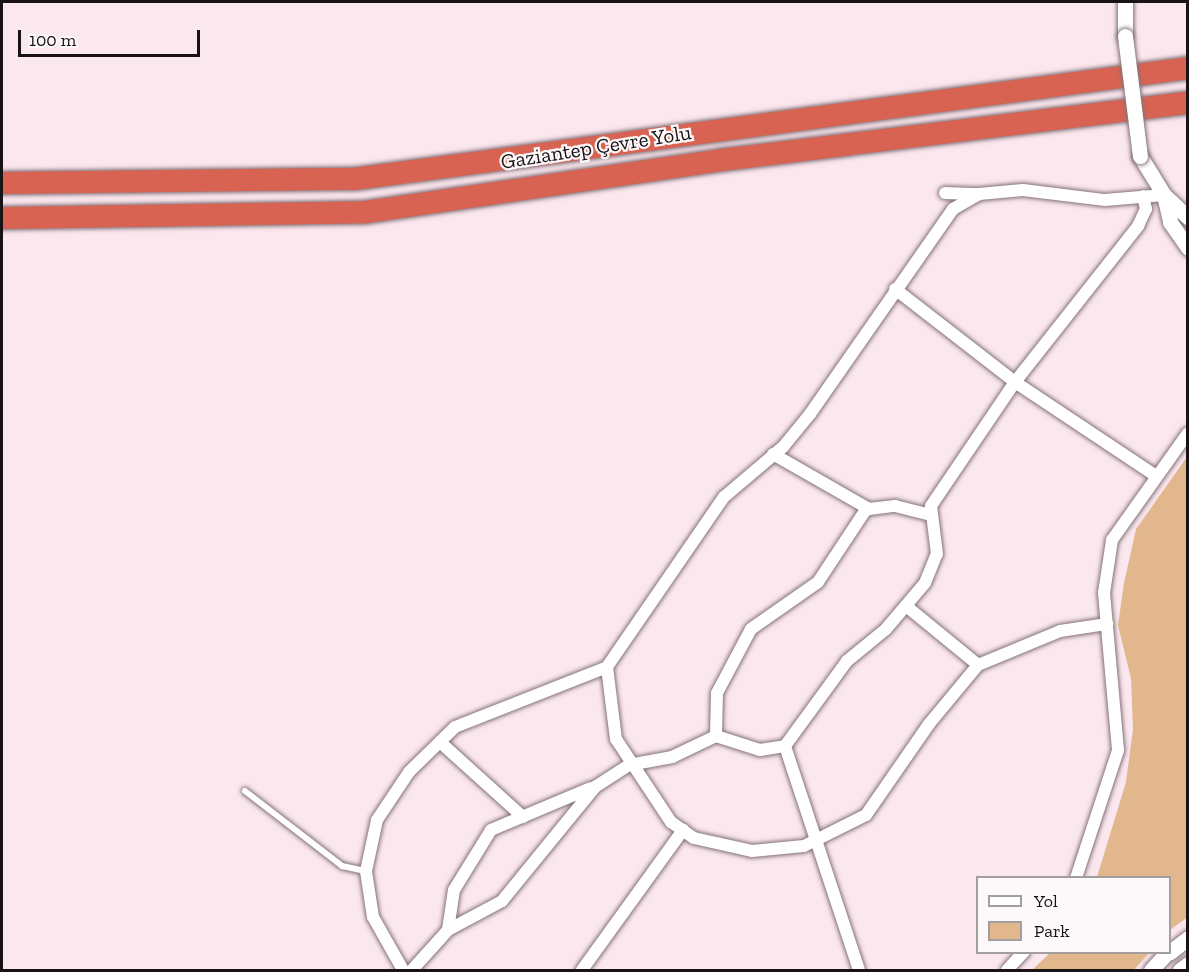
<!DOCTYPE html>
<html>
<head>
<meta charset="utf-8">
<style>
  body { margin:0 }
  #map { position:relative; width:1189px; height:972px; overflow:hidden; background:#fbe7ee; font-family:"Zilla Slab",serif }
  div>[style] { position:absolute }
  [style*='--x'] { left:calc(var(--x)*1px); top:calc(var(--y)*1px); width:calc(var(--w)*1px); rotate:calc(var(--a)*1deg) }
  .green>* { inset:0; background:#e3b78e }
  .roads { filter:drop-shadow(0 0 2px #847379) drop-shadow(0 0 2px #847379) }
  .service>* { height:6px; margin:-3px; padding:0 3px; transform-origin:3px; border-radius:3px; background:#fff }
  .minor>* { height:12px; margin:-6px; padding:0 6px; transform-origin:6px; border-radius:6px; background:#fff }
  .tertiary>* { height:15px; margin:-7.5px; padding:0 7.5px; transform-origin:7.5px; border-radius:7.5px; background:#fff }
  .motorway>* { height:22px; margin:-11px; padding:0 11px; transform-origin:11px; border-radius:11px; background:#d86353 }
  .bridges { filter:drop-shadow(0 0 2px #847379) drop-shadow(0 0 2px #847379) }
  .tertiary-bridge>* { height:15px; margin:-7.5px; padding:0 7.5px; transform-origin:7.5px; border-radius:7.5px; background:#fff }
  span { translate:-50% -50%; white-space:nowrap; text-align:center; line-height:1.15; -webkit-text-stroke:4.5px #fdf9fa; paint-order:stroke }
  .street-label { font-size:21px; color:#1a1315 }
  .frame { position:absolute; inset:0; border:3px solid #1a1315; pointer-events:none }
  .legend { position:absolute; left:976px; top:876px; width:195px; height:78px; box-sizing:border-box; background:#fdf9fa; border:2px solid #a29d9e; margin:0; padding:8px 10px; list-style:none; font-size:18px; color:#1a1315 }
  .legend li { display:flex; align-items:center; gap:12px; height:30px }
  .legend b { width:30px; border:2px solid #a29d9e }
  .scale { position:absolute; left:18px; top:30px; width:182px; height:27px; box-sizing:border-box; border:3px solid #1a1315; border-top:0; padding-left:8px; font-size:18px; line-height:21px; white-space:nowrap; color:#1a1315; -webkit-text-stroke:4px #fdf9fa; paint-order:stroke }
</style>
</head>
<body>
<div id="map">
  <div class="green">
    <i style="clip-path:polygon(1187px 457px,1188px 917px,1170px 930px,1170px 878px,1097px 877px,1126px 782px,1133px 729px,1131px 679px,1118px 625px,1124px 583px,1136px 529px)"></i>
    <i style="clip-path:polygon(1051px 952px,1149px 952px,1149px 953px,1134px 970px,1032px 970px)"></i>
  </div>
  <div class="roads">
    <div class="service">
      <i style="--x:245;--y:791;--w:123;--a:37.7"></i>
      <i style="--x:342;--y:866;--w:25;--a:12"></i>
    </div>
    <div class="minor">
      <i style="--x:945;--y:193;--w:34;--a:2"></i>
      <i style="--x:895;--y:289;--w:152;--a:37.8"></i>
      <i style="--x:1015;--y:382;--w:169;--a:33.7"></i>
      <i style="--x:773;--y:454;--w:111;--a:29.8"></i>
      <i style="--x:869;--y:509;--w:26;--a:-7"></i>
      <i style="--x:895;--y:506;--w:37;--a:14"></i>
      <i style="--x:906;--y:606;--w:93;--a:39.3"></i>
      <i style="--x:607;--y:667;--w:73;--a:82.9"></i>
      <i style="--x:616;--y:739;--w:100;--a:56.5"></i>
      <i style="--x:671;--y:822;--w:28;--a:35"></i>
      <i style="--x:694;--y:838;--w:59;--a:12.6"></i>
      <i style="--x:752;--y:851;--w:52;--a:-5.5"></i>
      <i style="--x:804;--y:846;--w:69;--a:-26.6"></i>
      <i style="--x:866;--y:815;--w:111;--a:-55.3"></i>
      <i style="--x:929;--y:724;--w:77;--a:-50.3"></i>
      <i style="--x:978;--y:665;--w:89;--a:-22.5"></i>
      <i style="--x:1060;--y:631;--w:48;--a:-8.5"></i>
      <i style="--x:716;--y:736;--w:46;--a:17.7"></i>
      <i style="--x:760;--y:750;--w:25;--a:-9"></i>
      <i style="--x:440;--y:742;--w:112;--a:42.1"></i>
      <i style="--x:1076;--y:878;--w:135;--a:-71.8"></i>
      <i style="--x:1118;--y:750;--w:158;--a:-95.1"></i>
      <i style="--x:1104;--y:593;--w:54;--a:-81.4"></i>
      <i style="--x:1112;--y:540;--w:131;--a:-54.6"></i>
      <i style="--x:448;--y:930;--w:40;--a:-81.5"></i>
      <i style="--x:454;--y:890;--w:70;--a:-58.3"></i>
      <i style="--x:491;--y:830;--w:108;--a:-22.8"></i>
      <i style="--x:403;--y:970;--w:61;--a:-119.5"></i>
      <i style="--x:373;--y:917;--w:47;--a:-98.7"></i>
      <i style="--x:366;--y:871;--w:52;--a:-77.8"></i>
      <i style="--x:377;--y:820;--w:58;--a:-56.3"></i>
      <i style="--x:409;--y:772;--w:64;--a:-44.4"></i>
      <i style="--x:455;--y:727;--w:163;--a:-21.5"></i>
      <i style="--x:607;--y:667;--w:206;--a:-55.5"></i>
      <i style="--x:724;--y:497;--w:77;--a:-40.3"></i>
      <i style="--x:783;--y:447;--w:43;--a:-50.7"></i>
      <i style="--x:810;--y:414;--w:250;--a:-55.1"></i>
      <i style="--x:953;--y:209;--w:30;--a:-30"></i>
      <i style="--x:979;--y:194;--w:44;--a:-5.2"></i>
      <i style="--x:1023;--y:190;--w:83;--a:7"></i>
      <i style="--x:1105;--y:200;--w:59;--a:-4.8"></i>
      <i style="--x:412;--y:970;--w:54;--a:-48"></i>
      <i style="--x:448;--y:930;--w:61;--a:-28.2"></i>
      <i style="--x:502;--y:901;--w:147;--a:-50.8"></i>
      <i style="--x:595;--y:787;--w:40;--a:-32.9"></i>
      <i style="--x:629;--y:765;--w:44;--a:-10.5"></i>
      <i style="--x:672;--y:757;--w:49;--a:-25.5"></i>
      <i style="--x:716;--y:736;--w:43;--a:-88.7"></i>
      <i style="--x:717;--y:693;--w:72;--a:-62"></i>
      <i style="--x:751;--y:629;--w:82;--a:-35"></i>
      <i style="--x:818;--y:582;--w:89;--a:-56.5"></i>
      <i style="--x:582;--y:970;--w:173;--a:-54.2"></i>
      <i style="--x:859;--y:970;--w:236;--a:-108.3"></i>
      <i style="--x:785;--y:746;--w:105;--a:-53.9"></i>
      <i style="--x:847;--y:661;--w:50;--a:-39.4"></i>
      <i style="--x:886;--y:629;--w:60;--a:-49.7"></i>
      <i style="--x:925;--y:583;--w:31;--a:-68"></i>
      <i style="--x:937;--y:554;--w:48;--a:-97.1"></i>
      <i style="--x:931;--y:506;--w:150;--a:-55.9"></i>
      <i style="--x:1015;--y:382;--w:199;--a:-51.7"></i>
      <i style="--x:1138;--y:226;--w:19;--a:-65"></i>
      <i style="--x:1146;--y:209;--w:13;--a:-103"></i>
      <i style="--x:1007;--y:970;--w:25;--a:-47"></i>
    </div>
    <div class="tertiary">
      <i style="--x:1125;--y:36;--w:34;--a:-90"></i>
      <i style="--x:1140;--y:156;--w:46;--a:58.4"></i>
      <i style="--x:1164;--y:195;--w:33;--a:43"></i>
      <i style="--x:1164;--y:195;--w:28;--a:77"></i>
      <i style="--x:1170;--y:222;--w:32;--a:55"></i>
      <i style="--x:1170;--y:952;--w:23;--a:-38"></i>
      <i style="--x:1151;--y:970;--w:25;--a:-47"></i>
      <i style="--x:1180;--y:970;--w:10;--a:-37"></i>
    </div>
    <div class="motorway">
      <i style="--x:2;--y:183;--w:352;--a:-0.7"></i>
      <i style="--x:354;--y:179;--w:841;--a:-7.58"></i>
      <i style="--x:2;--y:218;--w:364;--a:-0.9"></i>
      <i style="--x:366;--y:212;--w:359;--a:-8.3"></i>
      <i style="--x:721;--y:160;--w:470;--a:-7"></i>
    </div>
  </div>
  <div class="bridges">
    <div class="tertiary-bridge">
      <i style="--x:1125;--y:36;--w:121;--a:82.9"></i>
    </div>
  </div>
  <div class="street-label">
    <span style="left:596px;top:147px;rotate:-9deg">Gaziantep Çevre Yolu</span>
  </div>
  <div class="frame"></div>
  <ul class="legend">
  <li><b style="height:8px;background:#fff"></b>Yol</li>
  <li><b style="height:16px;background:#e3b78e"></b>Park</li>
  </ul>
  <div class="scale">100 m</div>
</div>
</body>
</html>
